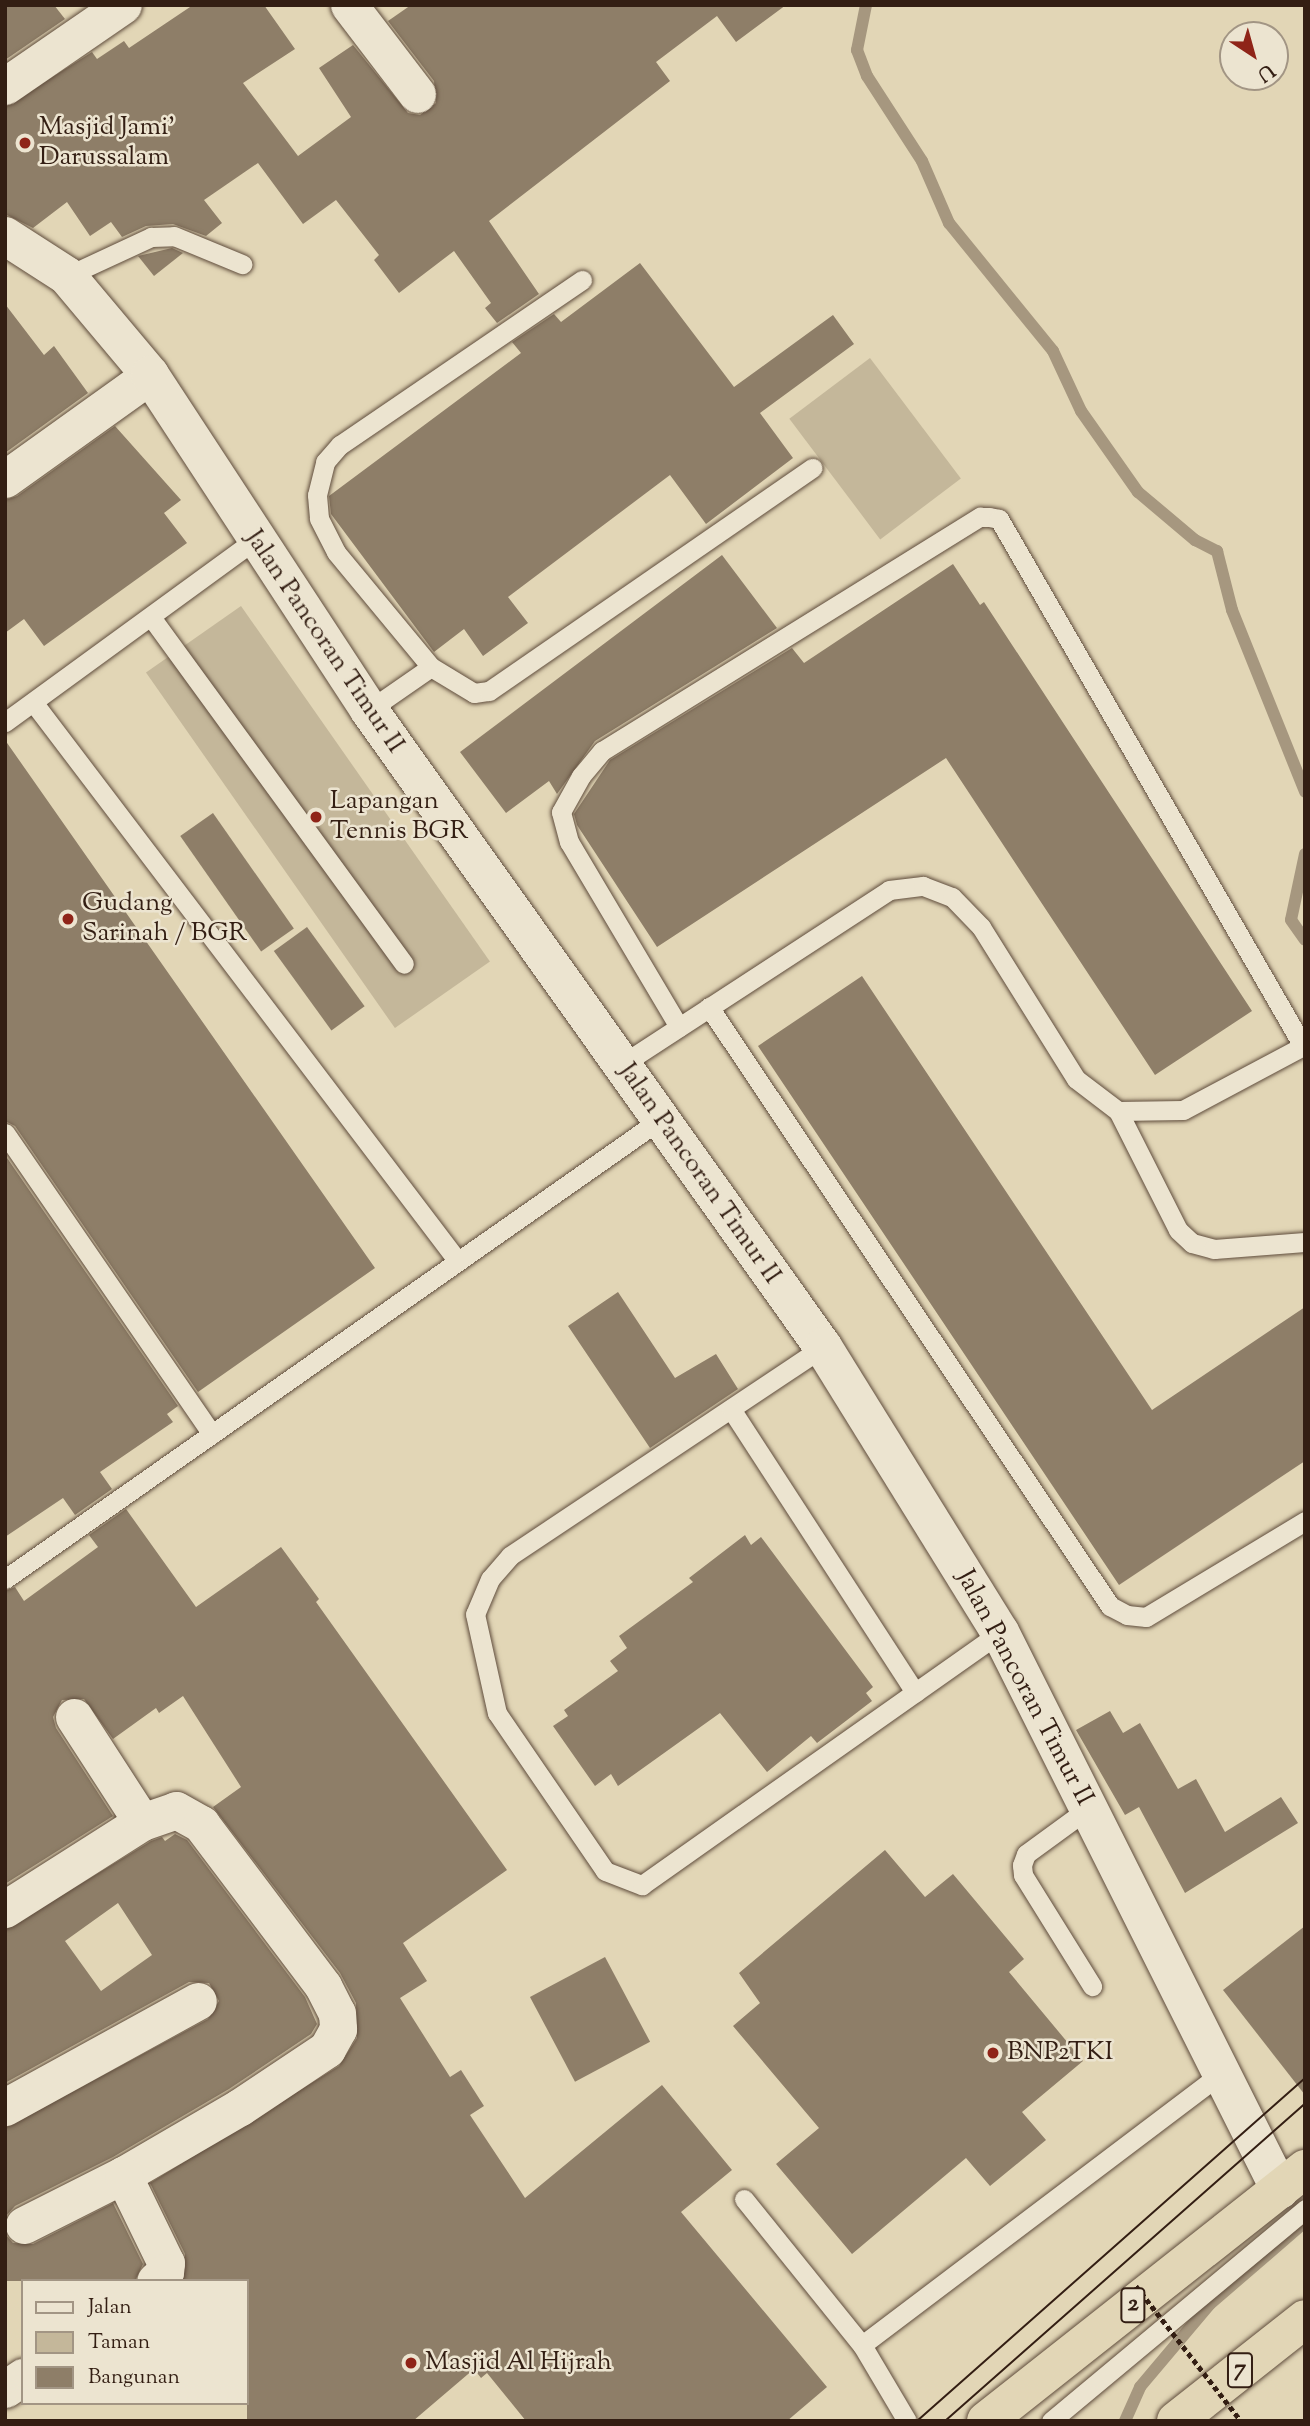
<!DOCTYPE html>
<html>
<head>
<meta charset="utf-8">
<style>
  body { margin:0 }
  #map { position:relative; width:1310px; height:2426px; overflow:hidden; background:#e2d6b6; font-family:"Sorts Mill Goudy",serif }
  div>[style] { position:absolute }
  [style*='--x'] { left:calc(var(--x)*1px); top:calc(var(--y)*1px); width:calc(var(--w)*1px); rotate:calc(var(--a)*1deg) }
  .green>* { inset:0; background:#c4b79a; transform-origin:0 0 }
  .stream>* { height:12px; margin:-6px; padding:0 6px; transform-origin:6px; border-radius:6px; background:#a6977f }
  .building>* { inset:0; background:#8e7e68; transform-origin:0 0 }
  .roads { filter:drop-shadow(0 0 2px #5f4c3c) drop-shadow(0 0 2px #5f4c3c) }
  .service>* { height:19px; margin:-9.5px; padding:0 9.5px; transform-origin:9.5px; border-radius:9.5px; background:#ece4d0 }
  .minor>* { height:37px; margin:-18.5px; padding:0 18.5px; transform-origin:18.5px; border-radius:18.5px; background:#ece4d0 }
  .tertiary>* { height:38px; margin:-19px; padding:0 19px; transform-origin:19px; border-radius:19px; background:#ece4d0 }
  .trunk>* { height:38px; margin:-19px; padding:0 19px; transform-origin:19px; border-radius:19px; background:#e2d6b6 }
  .motorway>* { height:38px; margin:-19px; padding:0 19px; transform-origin:19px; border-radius:19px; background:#e2d6b6 }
  .tram>* { height:2px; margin:-1px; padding:0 1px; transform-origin:1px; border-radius:1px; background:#331e13 }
  .path-bridge>* { height:4.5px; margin-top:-2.25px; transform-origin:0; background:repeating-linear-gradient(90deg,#331e13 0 5px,transparent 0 8.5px) }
  .dots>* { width:19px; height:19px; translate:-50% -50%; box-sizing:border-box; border:4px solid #ece4d0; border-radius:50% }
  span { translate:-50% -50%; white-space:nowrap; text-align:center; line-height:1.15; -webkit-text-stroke:5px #ece4d0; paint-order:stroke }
  .shield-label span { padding:2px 5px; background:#ece4d0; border:2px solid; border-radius:5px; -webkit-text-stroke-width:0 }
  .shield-label { font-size:24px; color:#331e13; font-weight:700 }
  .poi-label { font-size:26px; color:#331e13 }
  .left { translate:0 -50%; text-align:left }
  .street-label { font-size:26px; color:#331e13 }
  .frame { position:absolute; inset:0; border:7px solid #331e13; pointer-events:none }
  .legend { position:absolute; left:21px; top:2279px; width:228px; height:126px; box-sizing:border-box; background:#ece4d0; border:2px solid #a29584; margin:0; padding:9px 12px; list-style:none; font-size:21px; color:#331e13 }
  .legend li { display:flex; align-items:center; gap:14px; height:35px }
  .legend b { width:35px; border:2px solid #a29584 }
  .north { position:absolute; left:1219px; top:21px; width:70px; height:70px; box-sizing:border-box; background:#ece4d0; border:2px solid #a29584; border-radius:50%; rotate:144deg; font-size:19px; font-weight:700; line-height:28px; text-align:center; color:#331e13 }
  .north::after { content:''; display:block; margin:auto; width:24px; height:32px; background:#8f2418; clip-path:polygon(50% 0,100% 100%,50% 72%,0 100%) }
</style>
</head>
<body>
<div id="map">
  <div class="green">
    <i style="left:870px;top:358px;width:151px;height:101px;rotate:53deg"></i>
    <i style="left:241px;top:606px;width:434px;height:116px;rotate:55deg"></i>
  </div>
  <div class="stream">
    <i style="--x:866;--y:5;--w:46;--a:101.3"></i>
    <i style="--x:857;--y:50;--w:28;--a:69"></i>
    <i style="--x:867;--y:76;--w:101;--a:57.1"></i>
    <i style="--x:922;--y:161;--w:68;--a:66.5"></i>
    <i style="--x:949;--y:223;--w:165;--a:50.9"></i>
    <i style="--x:1053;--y:351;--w:66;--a:65"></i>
    <i style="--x:1081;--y:411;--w:99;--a:54.9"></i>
    <i style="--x:1138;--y:492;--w:75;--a:40.1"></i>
    <i style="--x:1195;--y:540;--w:25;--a:27"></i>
    <i style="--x:1217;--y:551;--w:61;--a:75.7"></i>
    <i style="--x:1232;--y:610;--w:196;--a:68.1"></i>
    <i style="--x:1305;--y:854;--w:67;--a:102"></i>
    <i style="--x:1291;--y:920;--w:24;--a:55"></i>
    <i style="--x:1125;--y:2421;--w:37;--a:-66"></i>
    <i style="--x:1140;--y:2387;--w:109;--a:-49.9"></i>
    <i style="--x:1210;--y:2304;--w:125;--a:-40.8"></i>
  </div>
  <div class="building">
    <i style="clip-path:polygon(5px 5px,54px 5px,65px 19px,5px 60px)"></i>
    <i style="clip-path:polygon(193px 5px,264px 5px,295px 49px,243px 83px,298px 156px,351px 117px,319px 68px,353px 45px,408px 113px,420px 115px,436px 103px,434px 81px,388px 21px,411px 5px,786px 5px,736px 42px,717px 16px,656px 62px,670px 81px,489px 221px,539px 294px,497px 323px,485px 308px,491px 303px,454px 251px,399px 293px,374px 260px,379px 255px,336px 200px,303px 224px,258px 163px,204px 200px,222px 223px,206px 236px,173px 224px,146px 226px,122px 237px,111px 222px,90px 236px,67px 202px,33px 228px,5px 214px,5px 107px,92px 52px,97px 59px,124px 41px,129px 48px)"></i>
    <i style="clip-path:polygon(172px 248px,183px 253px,154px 276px,138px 256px)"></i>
    <i style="clip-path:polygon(640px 263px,734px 387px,833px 315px,854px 344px,760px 413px,793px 458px,706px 524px,670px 475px,508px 597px,528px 623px,483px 656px,464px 629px,434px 652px,331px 514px,329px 496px,521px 353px,512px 342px,554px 314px,561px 322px)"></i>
    <i style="clip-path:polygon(5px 304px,44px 355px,54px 346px,88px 393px,5px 453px)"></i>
    <i style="clip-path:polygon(115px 426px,181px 500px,164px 513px,187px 543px,44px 646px,24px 619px,5px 633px,5px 500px,17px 496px)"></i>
    <i style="clip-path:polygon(722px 555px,777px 628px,595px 741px,557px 794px,549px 781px,506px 813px,460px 752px)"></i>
    <i style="clip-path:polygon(953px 564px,980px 605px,984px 602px,1252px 1011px,1155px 1075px,946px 758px,657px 947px,577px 825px,574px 814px,610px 760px,792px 648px,804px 663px)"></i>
    <i style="clip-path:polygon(5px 740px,375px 1268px,198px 1392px,15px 1126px,5px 1121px)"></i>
    <i style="left:213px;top:813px;width:141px;height:40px;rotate:55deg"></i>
    <i style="left:307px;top:927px;width:98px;height:41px;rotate:54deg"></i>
    <i style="clip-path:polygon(862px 976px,1152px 1410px,1305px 1307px,1305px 1461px,1119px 1585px,758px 1046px)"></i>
    <i style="clip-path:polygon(5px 1155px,178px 1406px,167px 1414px,173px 1422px,100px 1472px,112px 1489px,75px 1515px,63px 1498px,5px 1537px)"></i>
    <i style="clip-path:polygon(618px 1292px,675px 1378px,716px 1354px,738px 1389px,650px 1448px,568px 1326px)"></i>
    <i style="clip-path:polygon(126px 1509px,196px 1607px,281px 1547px,319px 1599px,316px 1602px,507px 1870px,403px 1943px,427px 1981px,400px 1998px,450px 2077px,461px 2070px,484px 2106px,470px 2115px,525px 2198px,662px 2085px,732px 2170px,681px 2212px,827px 2387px,787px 2421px,526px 2421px,487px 2373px,481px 2378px,474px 2369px,413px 2421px,247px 2421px,247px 2281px,183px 2281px,185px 2254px,150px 2183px,339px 2066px,357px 2038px,356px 2003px,340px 1973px,213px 1807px,241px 1787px,183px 1696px,159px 1713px,156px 1708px,113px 1739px,84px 1699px,62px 1700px,53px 1717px,56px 1728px,113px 1816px,5px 1884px,5px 1591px,15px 1587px,24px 1601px,98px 1547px,89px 1535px)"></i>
    <i style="clip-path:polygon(745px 1535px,751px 1545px,761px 1537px,873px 1687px,866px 1693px,872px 1701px,817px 1743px,811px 1736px,767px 1772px,720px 1713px,618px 1786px,611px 1774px,595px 1786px,553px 1726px,568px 1716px,564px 1710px,618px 1671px,610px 1661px,627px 1648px,619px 1636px,693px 1582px,689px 1578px)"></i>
    <i style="clip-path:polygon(1110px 1711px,1123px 1733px,1140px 1723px,1178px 1789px,1196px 1779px,1225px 1832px,1281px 1797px,1298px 1823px,1185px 1893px,1139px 1807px,1125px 1815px,1076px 1730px)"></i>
    <i style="clip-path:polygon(evenodd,175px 1834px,187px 1840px,305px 1997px,317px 2024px,311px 2034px,229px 2089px,113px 2157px,15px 2206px,5px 2217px,5px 2128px,208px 2019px,219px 2001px,209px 1983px,189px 1982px,5px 2083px,5px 1930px,151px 1841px,162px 1837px,165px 1841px,175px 1834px,118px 1903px,152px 1955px,101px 1991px,65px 1941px,118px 1903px)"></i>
    <i style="clip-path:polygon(885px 1850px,925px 1897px,953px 1874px,1024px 1959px,1009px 1972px,1083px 2061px,1022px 2112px,1046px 2140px,990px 2186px,966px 2158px,852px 2254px,776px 2164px,819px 2128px,733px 2026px,760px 2003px,739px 1973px)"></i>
    <i style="clip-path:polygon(1305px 1926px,1305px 2095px,1223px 1990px)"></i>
    <i style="left:605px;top:1957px;width:96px;height:85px;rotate:62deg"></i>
    <i style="clip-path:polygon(113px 2203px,143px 2264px,135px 2281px,5px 2281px,5px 2234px,13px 2243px,33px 2244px)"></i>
  </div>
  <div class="roads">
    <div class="service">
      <i style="--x:67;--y:276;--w:93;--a:-24.9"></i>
      <i style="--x:151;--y:237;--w:23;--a:-2"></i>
      <i style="--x:174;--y:236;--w:74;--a:22.4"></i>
      <i style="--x:151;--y:617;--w:429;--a:53.9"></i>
      <i style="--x:431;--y:667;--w:149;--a:-129.6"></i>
      <i style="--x:336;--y:552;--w:38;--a:-117"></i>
      <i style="--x:319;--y:518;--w:23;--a:-95"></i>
      <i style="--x:317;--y:495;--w:34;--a:-76"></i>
      <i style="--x:325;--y:462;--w:23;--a:-49"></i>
      <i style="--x:340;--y:445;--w:293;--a:-34.3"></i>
      <i style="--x:33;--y:702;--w:701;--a:52.77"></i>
      <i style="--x:369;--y:710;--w:75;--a:-34.7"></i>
      <i style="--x:431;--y:667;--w:50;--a:31.2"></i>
      <i style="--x:474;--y:693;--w:15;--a:-8"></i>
      <i style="--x:489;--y:691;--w:393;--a:-34.6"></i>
      <i style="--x:5;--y:722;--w:309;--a:-36.1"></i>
      <i style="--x:709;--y:1007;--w:721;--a:56.2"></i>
      <i style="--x:1110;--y:1606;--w:19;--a:28"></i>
      <i style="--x:1127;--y:1615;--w:19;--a:6"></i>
      <i style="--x:1146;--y:1617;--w:186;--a:-31.1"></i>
      <i style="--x:679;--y:1027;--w:215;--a:-120.7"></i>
      <i style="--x:569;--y:842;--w:31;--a:-105"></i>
      <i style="--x:561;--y:812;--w:41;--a:-60.9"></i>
      <i style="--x:581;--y:776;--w:33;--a:-50"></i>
      <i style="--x:602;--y:751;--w:445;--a:-31.8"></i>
      <i style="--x:980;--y:517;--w:9;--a:0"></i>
      <i style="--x:989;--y:517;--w:10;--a:11"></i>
      <i style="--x:999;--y:519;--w:608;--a:60.02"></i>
      <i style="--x:621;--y:1065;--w:320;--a:-33.1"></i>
      <i style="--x:889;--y:890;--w:34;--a:-7"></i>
      <i style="--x:923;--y:886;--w:31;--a:21"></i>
      <i style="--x:952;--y:897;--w:42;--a:46"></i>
      <i style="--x:981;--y:927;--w:179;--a:58"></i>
      <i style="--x:1076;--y:1079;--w:53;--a:37.3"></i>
      <i style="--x:1118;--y:1111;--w:65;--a:-0.9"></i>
      <i style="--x:1183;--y:1110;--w:138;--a:-28"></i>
      <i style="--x:1118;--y:1111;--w:133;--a:63.2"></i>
      <i style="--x:1178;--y:1230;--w:19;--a:43"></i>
      <i style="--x:1192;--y:1243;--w:23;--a:15"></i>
      <i style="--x:1214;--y:1249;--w:91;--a:-4.4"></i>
      <i style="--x:5;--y:1133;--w:365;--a:55.5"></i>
      <i style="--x:823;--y:1347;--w:376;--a:146.3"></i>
      <i style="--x:510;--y:1556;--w:30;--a:131"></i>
      <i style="--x:490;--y:1579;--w:38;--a:113"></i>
      <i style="--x:475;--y:1614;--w:101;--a:77.5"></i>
      <i style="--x:497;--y:1713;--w:191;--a:55.6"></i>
      <i style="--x:605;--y:1871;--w:40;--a:21"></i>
      <i style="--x:642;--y:1885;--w:438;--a:-35.2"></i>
      <i style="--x:731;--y:1409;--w:338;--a:57"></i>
      <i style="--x:5;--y:1579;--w:798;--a:-35.04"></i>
      <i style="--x:1089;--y:1808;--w:78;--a:143.9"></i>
      <i style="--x:1026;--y:1854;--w:12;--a:110"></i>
      <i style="--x:1022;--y:1865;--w:10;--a:84"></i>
      <i style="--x:1023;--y:1875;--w:131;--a:58.1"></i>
      <i style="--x:744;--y:2199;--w:188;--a:51.1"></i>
      <i style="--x:862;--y:2345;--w:88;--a:59.4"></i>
      <i style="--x:862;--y:2345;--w:450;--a:-37.1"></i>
      <i style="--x:1051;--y:2421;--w:331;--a:-39.8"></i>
    </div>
    <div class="minor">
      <i style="--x:349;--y:5;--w:112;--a:52.6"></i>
      <i style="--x:5;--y:86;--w:143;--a:-34.5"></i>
      <i style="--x:5;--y:479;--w:178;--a:-35.6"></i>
      <i style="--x:74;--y:1717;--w:125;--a:57.1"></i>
      <i style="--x:5;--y:1909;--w:162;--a:-32.4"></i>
      <i style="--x:142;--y:1822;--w:36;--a:-19"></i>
      <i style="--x:176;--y:1810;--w:29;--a:29"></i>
      <i style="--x:201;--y:1824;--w:203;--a:53"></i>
      <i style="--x:323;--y:1986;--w:30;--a:63"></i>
      <i style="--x:337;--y:2013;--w:16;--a:86"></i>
      <i style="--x:338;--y:2029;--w:23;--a:119"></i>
      <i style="--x:327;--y:2049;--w:105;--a:146.3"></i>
      <i style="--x:240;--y:2107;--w:135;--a:149.8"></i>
      <i style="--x:123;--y:2175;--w:111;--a:153.2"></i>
      <i style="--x:5;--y:2107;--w:220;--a:-28.8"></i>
      <i style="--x:123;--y:2175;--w:98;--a:64"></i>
      <i style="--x:166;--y:2263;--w:9;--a:96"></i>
      <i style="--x:165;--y:2272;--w:13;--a:138"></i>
      <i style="--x:5;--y:2389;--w:22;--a:-34"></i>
    </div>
    <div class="tertiary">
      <i style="--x:5;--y:236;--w:74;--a:32.8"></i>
      <i style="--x:67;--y:276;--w:129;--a:50"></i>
      <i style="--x:150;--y:375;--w:400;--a:56.8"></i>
      <i style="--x:369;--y:710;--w:782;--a:54.52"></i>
      <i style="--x:823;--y:1347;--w:335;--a:58.2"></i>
      <i style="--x:1000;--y:1632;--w:624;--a:63.35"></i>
    </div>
    <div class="trunk">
      <i style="--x:986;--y:2421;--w:407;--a:-38.3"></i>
    </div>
    <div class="motorway">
      <i style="--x:1176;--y:2421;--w:164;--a:-38.3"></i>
    </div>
  </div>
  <div class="tram">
    <i style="--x:917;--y:2421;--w:518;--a:-41.48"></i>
    <i style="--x:945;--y:2421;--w:480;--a:-41.4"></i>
  </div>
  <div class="path-bridge">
    <i style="--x:1136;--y:2286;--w:171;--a:52.1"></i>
  </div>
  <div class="dots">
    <i style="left:25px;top:143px;background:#8f2418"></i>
    <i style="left:316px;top:817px;background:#8f2418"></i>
    <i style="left:68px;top:919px;background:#8f2418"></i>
    <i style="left:993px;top:2053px;background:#8f2418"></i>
    <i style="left:411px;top:2363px;background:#8f2418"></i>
  </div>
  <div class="shield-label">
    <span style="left:1133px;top:2305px">2</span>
    <span style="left:1240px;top:2370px">7</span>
  </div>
  <div class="poi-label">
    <span class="left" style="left:39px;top:143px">Masjid Jami'<br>Darussalam</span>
    <span class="left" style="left:330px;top:817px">Lapangan<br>Tennis BGR</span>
    <span class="left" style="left:82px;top:919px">Gudang<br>Sarinah / BGR</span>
    <span class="left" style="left:1007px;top:2053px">BNP2TKI</span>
    <span class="left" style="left:425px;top:2363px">Masjid Al Hijrah</span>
  </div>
  <div class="street-label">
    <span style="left:324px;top:642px;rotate:56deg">Jalan Pancoran Timur II</span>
    <span style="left:699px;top:1174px;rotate:55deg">Jalan Pancoran Timur II</span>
    <span style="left:1024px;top:1688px;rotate:62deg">Jalan Pancoran Timur II</span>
  </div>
  <div class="frame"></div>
  <ul class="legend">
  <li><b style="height:9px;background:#ece4d0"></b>Jalan</li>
  <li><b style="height:19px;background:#c4b79a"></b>Taman</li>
  <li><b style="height:19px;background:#8e7e68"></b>Bangunan</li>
  </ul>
  <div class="north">U</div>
</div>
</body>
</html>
